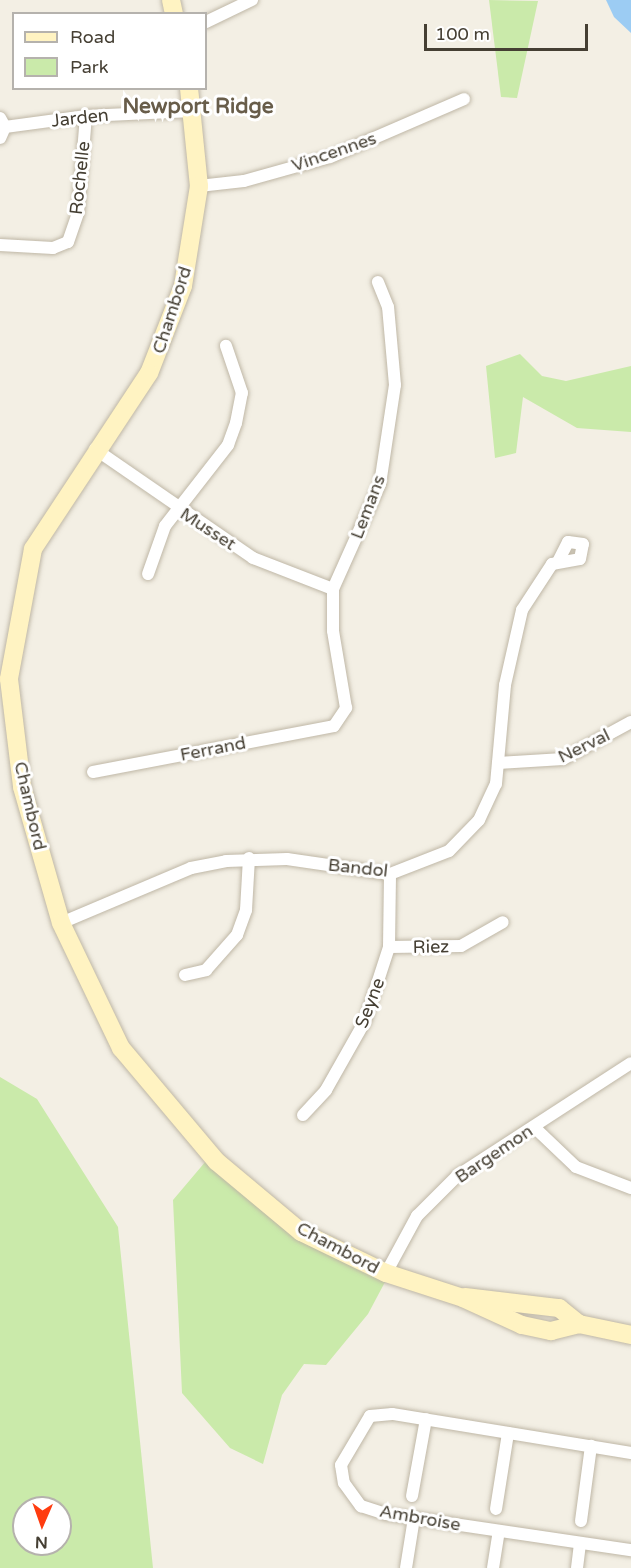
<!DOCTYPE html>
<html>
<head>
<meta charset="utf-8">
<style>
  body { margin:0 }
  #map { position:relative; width:631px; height:1568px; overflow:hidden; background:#f3efe4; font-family:"Varela Round",sans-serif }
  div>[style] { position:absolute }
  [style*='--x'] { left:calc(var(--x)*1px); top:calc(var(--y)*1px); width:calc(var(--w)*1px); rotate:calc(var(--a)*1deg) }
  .green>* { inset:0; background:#caeaaa }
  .water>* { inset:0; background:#9cccf3 }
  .roads { filter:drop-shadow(0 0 2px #bfb7a6) drop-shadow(0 0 2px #bfb7a6) }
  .street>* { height:12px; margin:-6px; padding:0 6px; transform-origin:6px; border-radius:6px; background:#fff }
  .secondary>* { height:18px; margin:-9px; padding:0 9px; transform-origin:9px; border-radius:9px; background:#fff3c2 }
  span { translate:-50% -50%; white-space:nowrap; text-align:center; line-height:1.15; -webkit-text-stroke:6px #fff; paint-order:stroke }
  .street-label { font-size:18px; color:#453f33 }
  .quarter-label { font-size:21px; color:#685d4a; font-weight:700 }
  .legend { position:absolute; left:12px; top:12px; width:195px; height:78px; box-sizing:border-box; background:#fff; border:2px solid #b5b2ad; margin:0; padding:8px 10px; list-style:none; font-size:18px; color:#453f33 }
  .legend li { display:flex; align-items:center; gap:12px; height:30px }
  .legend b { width:30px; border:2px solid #b5b2ad }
  .north { position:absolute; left:12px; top:1496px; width:60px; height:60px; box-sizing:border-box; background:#fff; border:2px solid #b5b2ad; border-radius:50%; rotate:182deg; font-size:16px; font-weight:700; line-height:24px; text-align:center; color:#453f33 }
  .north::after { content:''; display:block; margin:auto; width:21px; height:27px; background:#ff3c0f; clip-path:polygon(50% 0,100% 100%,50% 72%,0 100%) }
  .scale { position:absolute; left:424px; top:24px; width:164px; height:27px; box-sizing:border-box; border:3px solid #453f33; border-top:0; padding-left:8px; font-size:18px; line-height:21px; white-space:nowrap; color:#453f33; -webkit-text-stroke:4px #fff; paint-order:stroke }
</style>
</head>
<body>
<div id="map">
  <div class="green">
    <i style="clip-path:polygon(489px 0,538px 1px,517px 98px,501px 97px)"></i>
    <i style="clip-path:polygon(520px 354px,542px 376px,566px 381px,631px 366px,631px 432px,577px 428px,523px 397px,516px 453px,495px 458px,486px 366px)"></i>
    <i style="clip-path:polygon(evenodd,0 1077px,37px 1099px,118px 1227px,153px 1568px,0 1568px,0 1077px,24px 1508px,60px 1508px,60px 1544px,24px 1544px,24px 1508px)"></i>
    <i style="clip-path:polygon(206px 1161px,385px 1282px,368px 1314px,326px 1365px,304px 1364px,282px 1395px,263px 1464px,230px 1448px,182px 1393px,173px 1200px)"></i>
  </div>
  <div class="water">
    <i style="clip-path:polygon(606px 0,631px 0,631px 33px,614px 17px)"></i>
  </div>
  <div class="roads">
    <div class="street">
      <i style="--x:206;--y:22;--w:51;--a:-25.6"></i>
      <i style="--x:0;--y:118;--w:10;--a:61"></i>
      <i style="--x:5;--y:127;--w:12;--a:114"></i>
      <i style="--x:5;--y:127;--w:82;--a:-7.7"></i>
      <i style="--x:86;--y:116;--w:106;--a:-2.7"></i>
      <i style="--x:199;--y:186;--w:45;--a:-6.3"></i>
      <i style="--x:244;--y:181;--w:89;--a:-15.6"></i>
      <i style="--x:330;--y:157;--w:146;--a:-23.4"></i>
      <i style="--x:0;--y:245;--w:53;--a:3.2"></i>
      <i style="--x:53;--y:248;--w:16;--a:-22"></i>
      <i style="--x:68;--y:242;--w:31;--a:-71"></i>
      <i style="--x:78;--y:213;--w:97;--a:-85.3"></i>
      <i style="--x:95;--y:449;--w:192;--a:34.6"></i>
      <i style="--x:253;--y:558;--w:86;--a:21.2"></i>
      <i style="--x:148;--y:574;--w:51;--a:-70.5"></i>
      <i style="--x:165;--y:526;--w:103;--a:-52.1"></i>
      <i style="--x:228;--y:445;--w:23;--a:-70"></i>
      <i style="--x:236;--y:423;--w:31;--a:-79"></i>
      <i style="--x:242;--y:393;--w:50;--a:-108.8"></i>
      <i style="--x:498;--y:763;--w:65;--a:-3.5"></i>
      <i style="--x:563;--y:759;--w:77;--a:-28.6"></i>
      <i style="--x:93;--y:772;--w:245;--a:-10.8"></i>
      <i style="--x:334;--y:726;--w:22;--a:-56"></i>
      <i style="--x:346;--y:708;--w:78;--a:-99.6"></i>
      <i style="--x:333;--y:631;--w:42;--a:-90"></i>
      <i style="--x:333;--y:589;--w:115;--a:-65.9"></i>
      <i style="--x:380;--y:484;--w:100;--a:-81.4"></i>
      <i style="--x:395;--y:385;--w:78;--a:-95.1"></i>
      <i style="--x:388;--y:307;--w:27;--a:-112"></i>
      <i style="--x:61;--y:923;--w:141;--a:-22.9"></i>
      <i style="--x:191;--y:868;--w:36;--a:-11"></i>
      <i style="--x:226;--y:861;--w:61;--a:-1.9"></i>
      <i style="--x:287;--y:859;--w:104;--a:8.3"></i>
      <i style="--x:390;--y:874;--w:63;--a:-21.3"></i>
      <i style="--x:449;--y:851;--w:43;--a:-45.9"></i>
      <i style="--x:479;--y:820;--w:40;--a:-65"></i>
      <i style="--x:496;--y:784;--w:99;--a:-84.8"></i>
      <i style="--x:505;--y:685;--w:77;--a:-77.2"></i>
      <i style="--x:522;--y:610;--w:55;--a:-56.9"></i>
      <i style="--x:552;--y:564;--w:28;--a:-10"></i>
      <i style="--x:580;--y:559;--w:15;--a:-79"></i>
      <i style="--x:583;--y:544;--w:15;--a:-172"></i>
      <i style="--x:568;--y:542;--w:22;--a:117"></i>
      <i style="--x:389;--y:947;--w:72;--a:-0.8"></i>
      <i style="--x:461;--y:946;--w:48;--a:-29.7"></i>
      <i style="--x:185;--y:975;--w:22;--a:-13"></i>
      <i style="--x:206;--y:970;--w:47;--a:-48.5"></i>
      <i style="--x:237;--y:935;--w:27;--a:-70"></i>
      <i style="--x:246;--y:910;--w:52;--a:-86.7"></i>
      <i style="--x:303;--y:1115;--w:34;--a:-47"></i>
      <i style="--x:326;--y:1090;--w:79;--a:-60.5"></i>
      <i style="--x:365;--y:1021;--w:78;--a:-72"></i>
      <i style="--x:389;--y:947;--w:73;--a:-89.2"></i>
      <i style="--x:534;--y:1127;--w:58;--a:43.6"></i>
      <i style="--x:576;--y:1167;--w:59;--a:20.9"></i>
      <i style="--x:386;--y:1273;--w:65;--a:-61.5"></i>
      <i style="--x:417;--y:1216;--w:57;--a:-45"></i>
      <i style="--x:457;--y:1176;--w:207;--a:-33"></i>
      <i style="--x:631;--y:1453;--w:242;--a:-170.7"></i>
      <i style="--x:392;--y:1414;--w:22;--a:175"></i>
      <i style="--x:370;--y:1416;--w:57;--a:120.6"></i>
      <i style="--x:341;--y:1465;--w:18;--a:81"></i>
      <i style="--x:344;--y:1483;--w:29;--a:54"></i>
      <i style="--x:361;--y:1506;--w:26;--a:18"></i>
      <i style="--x:386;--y:1514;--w:248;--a:8.4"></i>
      <i style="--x:412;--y:1496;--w:78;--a:-79.7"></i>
      <i style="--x:496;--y:1509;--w:77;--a:-81"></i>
      <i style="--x:581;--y:1521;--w:76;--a:-82.4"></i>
      <i style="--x:406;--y:1568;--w:51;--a:-80.9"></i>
      <i style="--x:493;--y:1568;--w:37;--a:-81"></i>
      <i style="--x:577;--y:1568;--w:25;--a:-83"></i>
    </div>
    <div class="secondary">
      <i style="--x:171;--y:0;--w:14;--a:78"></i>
      <i style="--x:189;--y:88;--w:99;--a:84.2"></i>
      <i style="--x:199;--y:186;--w:101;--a:99.1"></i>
      <i style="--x:183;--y:286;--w:93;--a:111.3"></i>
      <i style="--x:149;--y:373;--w:211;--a:123.4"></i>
      <i style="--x:33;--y:549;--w:132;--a:100.5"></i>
      <i style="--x:9;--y:679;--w:109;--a:83.1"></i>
      <i style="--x:22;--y:787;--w:141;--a:74"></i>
      <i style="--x:61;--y:923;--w:139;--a:64.4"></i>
      <i style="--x:121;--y:1048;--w:148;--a:49.9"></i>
      <i style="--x:216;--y:1161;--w:111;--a:39.9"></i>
      <i style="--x:301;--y:1232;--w:94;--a:25.8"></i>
      <i style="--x:386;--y:1273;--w:81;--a:18"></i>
      <i style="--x:463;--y:1298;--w:65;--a:24.6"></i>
      <i style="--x:522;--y:1325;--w:30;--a:12"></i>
      <i style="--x:551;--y:1331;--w:29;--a:-14"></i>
      <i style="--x:579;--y:1324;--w:53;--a:11.9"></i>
      <i style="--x:465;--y:1297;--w:95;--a:6.7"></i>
      <i style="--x:559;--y:1308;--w:26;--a:39"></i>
    </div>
  </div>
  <div class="street-label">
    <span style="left:80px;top:118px;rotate:-6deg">Jarden</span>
    <span style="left:334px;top:152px;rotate:-19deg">Vincennes</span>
    <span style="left:80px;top:178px;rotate:-84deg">Rochelle</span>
    <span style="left:172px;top:310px;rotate:-72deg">Chambord</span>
    <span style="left:368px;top:507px;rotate:-69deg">Lemans</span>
    <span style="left:208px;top:529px;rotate:33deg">Musset</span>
    <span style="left:584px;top:746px;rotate:-26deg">Nerval</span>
    <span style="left:213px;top:749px;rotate:-11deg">Ferrand</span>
    <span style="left:30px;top:806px;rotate:77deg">Chambord</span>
    <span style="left:358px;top:868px;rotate:6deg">Bandol</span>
    <span style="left:431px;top:947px;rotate:-1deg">Riez</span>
    <span style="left:370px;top:1003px;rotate:-69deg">Seyne</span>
    <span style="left:494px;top:1154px;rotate:-34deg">Bargemon</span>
    <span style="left:338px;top:1248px;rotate:28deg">Chambord</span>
    <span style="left:420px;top:1518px;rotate:10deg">Ambroise</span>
  </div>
  <div class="quarter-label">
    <span style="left:198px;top:107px">Newport Ridge</span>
  </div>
  <ul class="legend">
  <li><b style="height:8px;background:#fff3c2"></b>Road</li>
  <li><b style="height:16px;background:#caeaaa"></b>Park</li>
  </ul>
  <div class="north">N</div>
  <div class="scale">100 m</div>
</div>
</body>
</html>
